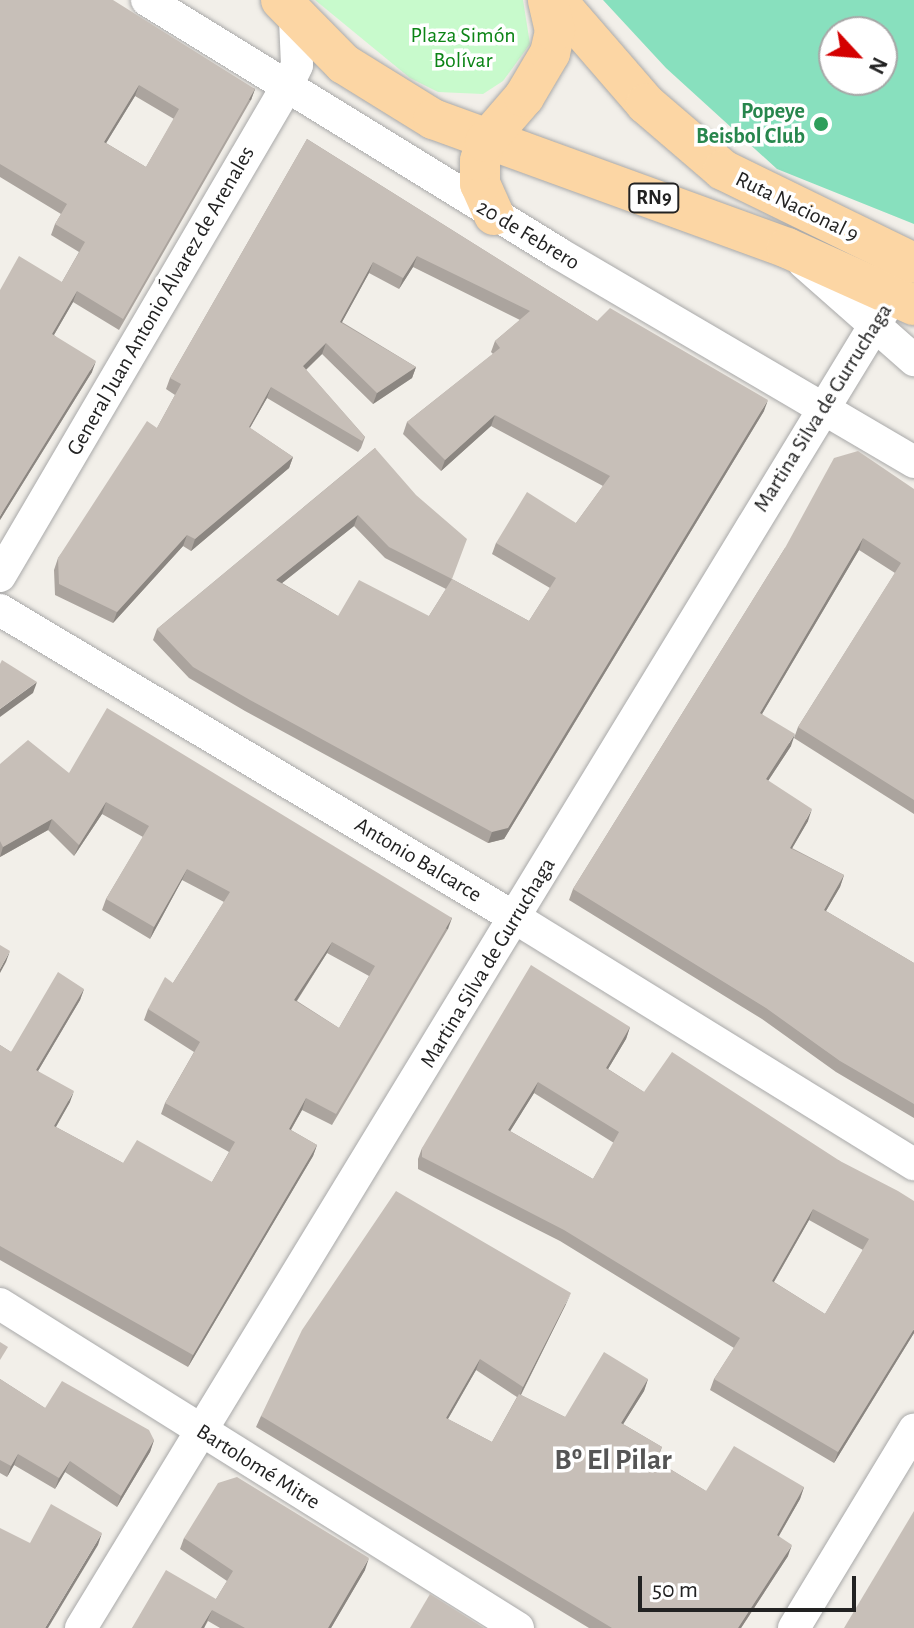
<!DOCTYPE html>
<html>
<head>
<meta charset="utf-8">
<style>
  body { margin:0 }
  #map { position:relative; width:914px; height:1628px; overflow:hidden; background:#f2efe9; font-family:"Alegreya Sans",sans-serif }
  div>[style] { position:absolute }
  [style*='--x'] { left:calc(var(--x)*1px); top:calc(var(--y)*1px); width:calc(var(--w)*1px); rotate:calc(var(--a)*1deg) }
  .park>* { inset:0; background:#c8facc }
  .pitch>* { inset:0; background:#88e0be }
  .roads { filter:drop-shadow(0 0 2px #a9a9a9) drop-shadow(0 0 2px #a9a9a9) }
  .minor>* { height:32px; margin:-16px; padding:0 16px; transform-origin:16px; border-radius:16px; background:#fff }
  .major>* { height:40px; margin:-20px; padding:0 20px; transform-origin:20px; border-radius:20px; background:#fcd6a4 }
  .wall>* { inset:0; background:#aba49e }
  .shaded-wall>* { inset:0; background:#8b8681; transform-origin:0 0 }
  .building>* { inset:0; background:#c7bfb8 }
  .dots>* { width:22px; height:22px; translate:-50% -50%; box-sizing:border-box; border:4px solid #fff; border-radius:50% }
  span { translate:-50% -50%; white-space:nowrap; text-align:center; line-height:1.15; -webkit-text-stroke:7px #fff; paint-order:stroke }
  .shield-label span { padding:2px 6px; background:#fff; border:2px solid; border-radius:6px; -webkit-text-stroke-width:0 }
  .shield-label { font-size:20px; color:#222; font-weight:700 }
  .park-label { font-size:22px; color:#0c8416 }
  .leisure-label { font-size:22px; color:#27864d; font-weight:700 }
  .right { translate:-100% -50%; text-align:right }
  .street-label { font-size:22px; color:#222 }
  .district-label { font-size:30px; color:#555; font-weight:700 }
  .north { position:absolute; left:818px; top:16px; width:80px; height:80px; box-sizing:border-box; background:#fff; border:2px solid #a7a7a7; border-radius:50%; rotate:116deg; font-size:22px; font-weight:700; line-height:32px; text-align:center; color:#222 }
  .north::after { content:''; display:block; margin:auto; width:28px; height:36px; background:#d40000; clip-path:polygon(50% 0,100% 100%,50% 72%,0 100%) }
  .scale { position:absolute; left:638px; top:1576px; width:218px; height:36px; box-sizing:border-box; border:4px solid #222; border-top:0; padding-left:10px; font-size:24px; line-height:28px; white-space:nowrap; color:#222; -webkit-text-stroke:6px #fff; paint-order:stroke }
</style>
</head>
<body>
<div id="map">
  <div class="park">
    <i style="clip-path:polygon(315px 0,523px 0,530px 44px,503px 81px,483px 94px,438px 92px,410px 78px)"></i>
  </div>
  <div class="pitch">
    <i style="clip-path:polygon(evenodd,603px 0,914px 0,914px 224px,777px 169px,666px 68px,603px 0,882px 32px,882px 80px,834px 80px,834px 32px,882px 32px)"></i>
  </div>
  <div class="roads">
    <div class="minor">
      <i style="--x:147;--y:0;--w:483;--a:31.6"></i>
      <i style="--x:558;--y:253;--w:413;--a:30.4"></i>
      <i style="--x:804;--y:263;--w:147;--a:41.4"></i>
      <i style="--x:0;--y:576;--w:566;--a:-59.63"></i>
      <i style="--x:286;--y:88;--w:25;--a:-64"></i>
      <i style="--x:297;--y:65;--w:46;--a:-92.5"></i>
      <i style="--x:0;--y:610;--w:602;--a:30.87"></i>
      <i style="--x:517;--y:919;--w:467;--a:31.7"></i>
      <i style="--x:0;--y:1304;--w:611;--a:32.03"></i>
      <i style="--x:81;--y:1628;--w:1561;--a:-58.65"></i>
      <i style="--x:794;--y:1628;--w:232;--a:-58.8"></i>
    </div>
    <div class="major">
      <i style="--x:281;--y:0;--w:90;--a:45.5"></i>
      <i style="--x:344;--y:64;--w:105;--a:31.7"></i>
      <i style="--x:433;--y:119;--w:377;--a:20"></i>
      <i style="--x:787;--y:248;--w:139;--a:24.2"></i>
      <i style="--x:556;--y:0;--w:138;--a:49.1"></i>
      <i style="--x:646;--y:104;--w:101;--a:40.6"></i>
      <i style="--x:723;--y:170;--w:212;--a:26"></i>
      <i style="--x:494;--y:215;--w:34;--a:-114"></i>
      <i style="--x:480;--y:184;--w:23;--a:-90"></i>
      <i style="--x:480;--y:161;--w:20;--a:-75"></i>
      <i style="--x:485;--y:142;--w:60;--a:-49.1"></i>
      <i style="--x:524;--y:97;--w:51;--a:-59.4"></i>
      <i style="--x:550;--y:53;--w:23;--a:-77"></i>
      <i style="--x:555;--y:31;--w:32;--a:-103"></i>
    </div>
  </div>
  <div class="wall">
    <i style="clip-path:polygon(evenodd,0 0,255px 89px,251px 100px,119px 330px,73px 302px,54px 335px,92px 372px,0 520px,62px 282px,79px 252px,51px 235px,55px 224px,61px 214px,0 177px,0 0,135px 96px,174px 119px,146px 167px,106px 143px,135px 96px)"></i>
    <i style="clip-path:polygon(evenodd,307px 139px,597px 321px,764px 411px,504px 839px,488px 843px,245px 711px,189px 678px,153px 640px,157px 629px,375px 448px,452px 579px,529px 621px,550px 588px,492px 554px,496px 543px,576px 523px,603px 486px,491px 426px,441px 471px,403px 434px,407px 422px,493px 354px,491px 352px,495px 341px,520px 320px,413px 267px,399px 289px,369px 273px,342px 322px,416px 367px,412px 378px,373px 404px,322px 354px,306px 370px,365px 437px,361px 448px,358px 452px,267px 398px,250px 428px,293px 457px,289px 468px,191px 551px,183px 546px,113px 623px,55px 595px,54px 570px,58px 558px,157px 428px,175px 395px,166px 389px,170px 378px,307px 139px,354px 526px,385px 558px,446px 589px,429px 616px,338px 616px,282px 583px,354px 526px)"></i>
    <i style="clip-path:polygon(914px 489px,914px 814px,794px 738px,798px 727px,895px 573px,859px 550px,762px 714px,791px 746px,768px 781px,808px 821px,792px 848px,844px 875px,840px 887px,826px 911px,914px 963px,914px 1118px,836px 1072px,762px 1019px,569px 900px,573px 889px,785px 548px)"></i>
    <i style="clip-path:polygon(evenodd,0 764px,69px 773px,448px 929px,332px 1125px,302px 1110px,291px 1130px,317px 1145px,313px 1156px,188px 1367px,0 1260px,0 1045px,11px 1052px,84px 989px,80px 1000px,38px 1071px,70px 1102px,56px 1127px,123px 1163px,212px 1182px,229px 1152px,161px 1114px,165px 1103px,194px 1052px,144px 1020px,148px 1009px,173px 983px,224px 902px,182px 880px,150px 939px,102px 910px,106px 899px,143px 837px,102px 814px,74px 856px,48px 830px,0 857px,0 764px,327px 953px,369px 976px,339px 1028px,297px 1001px,327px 953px)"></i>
    <i style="clip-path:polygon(evenodd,630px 1027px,626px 1039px,608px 1069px,644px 1092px,840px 1161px,914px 1333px,834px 1463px,710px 1390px,714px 1379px,734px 1348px,560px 1241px,418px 1169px,418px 1159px,422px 1148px,630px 1027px,534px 1093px,614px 1143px,593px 1179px,510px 1131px,534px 1093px,630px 1027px,809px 1220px,863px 1250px,825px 1314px,774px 1282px,809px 1220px)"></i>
    <i style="clip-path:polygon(evenodd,566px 1304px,521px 1395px,565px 1417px,648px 1379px,644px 1391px,623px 1424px,662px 1447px,657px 1461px,706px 1491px,804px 1487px,800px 1499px,779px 1536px,788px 1556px,741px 1628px,589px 1628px,256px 1427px,261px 1416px,566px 1304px,476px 1370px,517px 1397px,492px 1442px,448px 1419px,476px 1370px)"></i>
    <i style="clip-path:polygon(0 1379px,45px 1408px,154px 1440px,150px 1452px,117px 1507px,65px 1472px,55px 1489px,14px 1465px,7px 1477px,0 1473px)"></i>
    <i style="clip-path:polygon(184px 1538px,365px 1570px,331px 1628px,220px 1628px,208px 1621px,204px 1628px,132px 1628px,216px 1599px,227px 1581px,180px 1549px)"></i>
  </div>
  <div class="shaded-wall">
    <i style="clip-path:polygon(139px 85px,135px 96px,100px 153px,104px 142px)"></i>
    <i style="left:255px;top:89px;width:12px;height:265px;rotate:110deg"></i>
    <i style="clip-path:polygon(417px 256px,413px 267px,399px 289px,403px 278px)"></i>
    <i style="clip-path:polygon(373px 262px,369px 273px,336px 333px,340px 322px)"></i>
    <i style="clip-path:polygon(77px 291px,73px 302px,48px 345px,52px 334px)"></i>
    <i style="clip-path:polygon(326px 343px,322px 354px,298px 377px,303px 366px)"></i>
    <i style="clip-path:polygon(96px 361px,92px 372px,0 520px,0 516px)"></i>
    <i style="clip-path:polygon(416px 367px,412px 378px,373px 404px,377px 393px)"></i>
    <i style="clip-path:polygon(271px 387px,267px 398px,244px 438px,249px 427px)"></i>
    <i style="clip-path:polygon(768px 400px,764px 411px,504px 839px,488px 843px,492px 832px)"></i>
    <i style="clip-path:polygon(495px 415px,491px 426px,441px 471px,445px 460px)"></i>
    <i style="clip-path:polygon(293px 457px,289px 468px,191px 551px,195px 539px)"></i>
    <i style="clip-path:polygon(358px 515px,354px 526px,272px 591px,276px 580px)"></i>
    <i style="clip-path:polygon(187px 535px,183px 546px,113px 623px,117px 612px)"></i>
    <i style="clip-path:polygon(863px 538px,859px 550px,756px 724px,760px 713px)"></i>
    <i style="clip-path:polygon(37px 682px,33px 693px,0 717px,0 709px)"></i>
    <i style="clip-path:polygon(795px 734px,791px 746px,762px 790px,766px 779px)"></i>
    <i style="clip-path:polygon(106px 802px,102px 814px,74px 856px,79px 845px)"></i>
    <i style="clip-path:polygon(812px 809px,808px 821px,786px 859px,790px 848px)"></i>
    <i style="clip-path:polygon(52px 819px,48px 830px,0 857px,3px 847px)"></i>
    <i style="clip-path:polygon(187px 869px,182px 880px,150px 939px,154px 927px)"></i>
    <i style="clip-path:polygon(844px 875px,840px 887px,820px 921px,824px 910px)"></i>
    <i style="left:452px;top:918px;width:12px;height:228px;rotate:110deg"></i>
    <i style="clip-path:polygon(332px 942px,327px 953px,290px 1011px,294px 1000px)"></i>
    <i style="clip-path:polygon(10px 951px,6px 962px,0 973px,0 969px)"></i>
    <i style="clip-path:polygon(84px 989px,80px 1000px,32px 1081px,36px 1070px)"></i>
    <i style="clip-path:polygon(630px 1027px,626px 1039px,602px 1079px,606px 1068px)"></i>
    <i style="clip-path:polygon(538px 1082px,534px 1093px,504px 1141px,508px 1130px)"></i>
    <i style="clip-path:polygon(74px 1091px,70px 1102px,50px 1137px,54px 1126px)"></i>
    <i style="clip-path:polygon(306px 1098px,302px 1110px,285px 1140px,289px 1129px)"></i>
    <i style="clip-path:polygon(317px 1145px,313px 1156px,188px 1367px,193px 1355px)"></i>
    <i style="clip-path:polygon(813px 1209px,809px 1220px,768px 1292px,772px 1281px)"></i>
    <i style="clip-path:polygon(571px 1293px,566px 1304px,519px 1398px,523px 1387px)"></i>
    <i style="clip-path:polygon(914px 1329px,914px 1333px,834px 1463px,838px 1452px)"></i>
    <i style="clip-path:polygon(480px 1359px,476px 1370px,442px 1429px,446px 1418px)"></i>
    <i style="clip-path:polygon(648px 1379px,644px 1391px,617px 1434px,621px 1423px)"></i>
    <i style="clip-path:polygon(154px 1440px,150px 1452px,117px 1507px,121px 1496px)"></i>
    <i style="clip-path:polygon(18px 1454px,14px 1465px,7px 1477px,11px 1466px)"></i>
    <i style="clip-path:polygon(70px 1461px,65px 1472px,55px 1489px,59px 1478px)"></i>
    <i style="clip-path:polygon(804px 1487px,800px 1499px,773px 1546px,777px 1535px)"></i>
    <i style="clip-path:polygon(102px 1533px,98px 1545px,48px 1628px,45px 1628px)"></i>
    <i style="clip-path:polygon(792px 1545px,788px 1556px,741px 1628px,738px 1628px)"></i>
    <i style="clip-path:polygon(369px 1558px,365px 1570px,331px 1628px,328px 1628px)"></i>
    <i style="clip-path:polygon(212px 1610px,204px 1628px,201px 1628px)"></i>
  </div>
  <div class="building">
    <i style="clip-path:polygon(evenodd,0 0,113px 0,255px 89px,123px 319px,77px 291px,52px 334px,96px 361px,0 516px,0 290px,19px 256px,62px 282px,85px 242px,55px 224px,67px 204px,0 164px,0 0,139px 85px,179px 109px,146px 167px,104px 142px,139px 85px)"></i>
    <i style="clip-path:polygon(evenodd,307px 139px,597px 321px,610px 308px,768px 400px,508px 828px,492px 832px,250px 700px,193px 667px,157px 629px,375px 448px,416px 495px,467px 539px,452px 579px,529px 621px,556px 578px,496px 543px,527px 492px,576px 523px,610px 476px,495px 415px,445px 460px,407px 422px,500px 348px,495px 341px,530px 311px,417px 256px,403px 278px,373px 262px,340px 322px,416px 367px,377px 393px,326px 343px,303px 366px,365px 437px,362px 441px,271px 387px,249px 427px,293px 457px,195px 539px,187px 535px,117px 612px,59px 584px,58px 558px,147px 421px,157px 428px,181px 384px,170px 378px,307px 139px,358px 515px,389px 547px,452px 579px,429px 616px,359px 580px,338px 616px,276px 580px,358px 515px)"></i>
    <i style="clip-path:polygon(858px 451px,914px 489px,914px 800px,798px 727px,901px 563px,863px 538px,760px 713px,795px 734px,766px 779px,812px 809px,790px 848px,844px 875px,824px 910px,914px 963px,914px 1104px,840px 1061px,766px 1008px,573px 889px,785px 548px,834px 458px)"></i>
    <i style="clip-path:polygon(2px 660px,37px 682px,0 709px,0 664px)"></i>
    <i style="clip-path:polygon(evenodd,107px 708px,452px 918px,336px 1114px,306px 1098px,289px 1129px,317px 1145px,193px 1355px,0 1246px,0 1045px,11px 1052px,58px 972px,84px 989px,36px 1070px,74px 1091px,54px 1126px,123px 1163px,137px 1140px,212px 1182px,235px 1142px,165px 1103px,200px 1042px,148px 1009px,165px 977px,173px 983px,230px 892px,187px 869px,154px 927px,106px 899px,149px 826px,106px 802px,79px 845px,52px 819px,3px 847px,0 841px,0 764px,28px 740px,69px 773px,107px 708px,332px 942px,375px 966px,339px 1028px,294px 1000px,332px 942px)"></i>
    <i style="clip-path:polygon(0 945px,10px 951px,0 969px)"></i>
    <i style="clip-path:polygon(evenodd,531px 965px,630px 1027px,606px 1068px,644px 1092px,672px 1052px,840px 1161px,898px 1191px,914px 1201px,914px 1329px,838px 1452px,714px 1379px,740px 1338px,564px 1230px,422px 1157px,422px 1148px,531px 965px,538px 1082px,619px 1132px,593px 1179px,508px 1130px,538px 1082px,531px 965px,813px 1209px,869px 1239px,825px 1314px,772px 1281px,813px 1209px)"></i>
    <i style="clip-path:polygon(396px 1191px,571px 1293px,523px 1387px,480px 1359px,446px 1418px,492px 1442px,519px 1394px,565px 1417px,604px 1352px,648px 1379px,621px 1423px,662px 1447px,655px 1460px,706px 1491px,734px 1446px,804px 1487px,777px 1535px,792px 1545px,738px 1628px,612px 1628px,261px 1416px,302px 1330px)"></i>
    <i style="clip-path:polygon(0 1342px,8px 1347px,0 1360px)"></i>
    <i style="clip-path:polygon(0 1379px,45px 1408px,62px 1381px,149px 1430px,154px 1440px,121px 1496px,70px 1461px,59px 1478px,18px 1454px,11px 1466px,0 1460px)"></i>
    <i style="clip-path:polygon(237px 1477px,369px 1558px,328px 1628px,245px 1628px,212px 1610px,201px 1628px,132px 1628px,166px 1570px,216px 1599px,233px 1571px,184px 1538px,218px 1483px)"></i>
    <i style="clip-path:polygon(51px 1504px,102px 1533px,45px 1628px,0 1628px,0 1528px,30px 1543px)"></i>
    <i style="clip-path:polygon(914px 1511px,914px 1628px,844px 1628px)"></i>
    <i style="clip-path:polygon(430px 1594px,484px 1628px,410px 1628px)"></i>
  </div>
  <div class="dots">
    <i style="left:821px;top:124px;background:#2e9e5b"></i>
  </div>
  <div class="shield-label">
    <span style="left:654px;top:198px">RN9</span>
  </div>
  <div class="park-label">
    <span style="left:463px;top:48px">Plaza Simón<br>Bolívar</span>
  </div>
  <div class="leisure-label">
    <span class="right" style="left:805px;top:124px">Popeye<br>Beisbol Club</span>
  </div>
  <div class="street-label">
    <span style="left:797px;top:207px;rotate:26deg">Ruta Nacional 9</span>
    <span style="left:528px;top:235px;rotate:31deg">20 de Febrero</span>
    <span style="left:161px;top:301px;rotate:-60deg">General Juan Antonio Álvarez de Arenales</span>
    <span style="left:823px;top:408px;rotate:-58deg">Martina Silva de Gurruchaga</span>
    <span style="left:418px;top:860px;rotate:31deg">Antonio Balcarce</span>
    <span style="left:488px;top:963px;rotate:-59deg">Martina Silva de Gurruchaga</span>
    <span style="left:258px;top:1467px;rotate:32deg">Bartolomé Mitre</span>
  </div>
  <div class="district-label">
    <span style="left:613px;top:1460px">Bº El Pilar</span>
  </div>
  <div class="north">N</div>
  <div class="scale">50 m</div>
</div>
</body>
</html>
